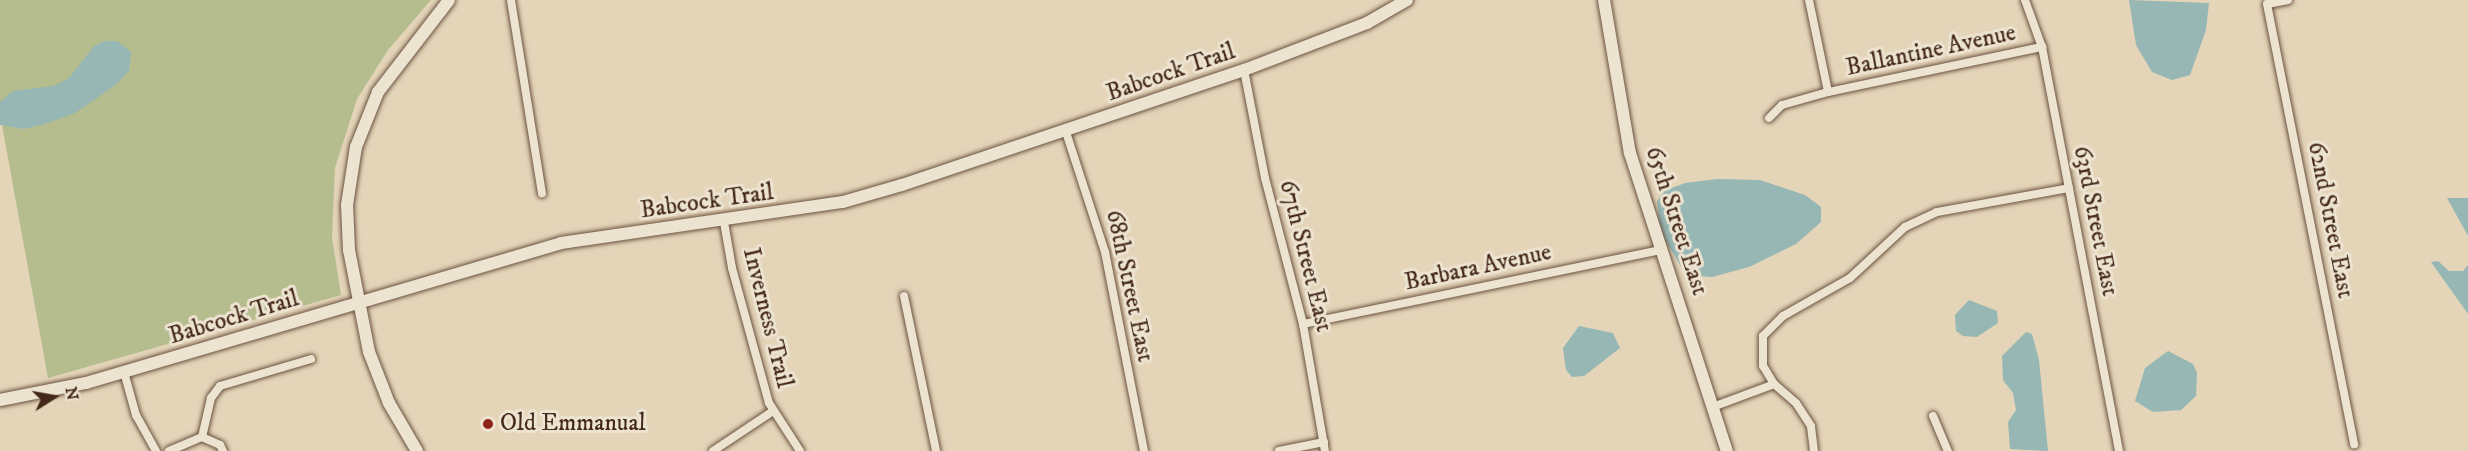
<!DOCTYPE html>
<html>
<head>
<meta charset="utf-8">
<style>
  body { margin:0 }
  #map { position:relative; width:2468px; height:451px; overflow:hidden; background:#e4d4b8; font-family:"IM FELL DW Pica",serif }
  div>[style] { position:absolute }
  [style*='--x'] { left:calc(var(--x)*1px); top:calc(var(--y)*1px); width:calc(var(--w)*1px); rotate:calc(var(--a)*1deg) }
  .green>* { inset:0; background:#b5bc8e }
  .water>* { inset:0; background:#96b7b4 }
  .roads { filter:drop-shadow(0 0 2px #6c5340) drop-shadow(0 0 2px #6c5340) }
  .street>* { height:8px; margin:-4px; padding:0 4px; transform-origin:4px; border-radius:4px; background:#ede3d1 }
  .secondary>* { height:12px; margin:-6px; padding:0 6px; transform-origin:6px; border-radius:6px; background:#ede3d1 }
  .dots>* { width:16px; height:16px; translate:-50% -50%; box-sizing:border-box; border:3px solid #ede3d1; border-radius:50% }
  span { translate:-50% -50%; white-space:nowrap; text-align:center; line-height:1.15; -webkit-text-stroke:6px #ede3d1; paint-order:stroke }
  .street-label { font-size:24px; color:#442818 }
  .poi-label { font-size:24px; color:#442818 }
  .left { translate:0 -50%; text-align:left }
  .north { position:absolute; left:24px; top:367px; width:60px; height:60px; -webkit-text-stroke:4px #ede3d1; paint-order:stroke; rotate:79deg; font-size:16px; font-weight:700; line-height:24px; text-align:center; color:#442818 }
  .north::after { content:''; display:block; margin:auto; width:21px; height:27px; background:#442818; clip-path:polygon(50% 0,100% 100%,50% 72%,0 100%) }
</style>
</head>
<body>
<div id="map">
  <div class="green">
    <i style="clip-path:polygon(0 0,431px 0,388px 50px,357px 99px,335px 168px,332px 237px,341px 295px,48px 378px,0 114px)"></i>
  </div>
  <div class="water">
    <i style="clip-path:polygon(2129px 0,2209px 3px,2206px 30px,2190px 75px,2172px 80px,2152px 72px,2136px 45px)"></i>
    <i style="clip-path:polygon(105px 41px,117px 41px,131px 52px,129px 71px,117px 84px,75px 113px,45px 124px,24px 129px,0 125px,0 102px,13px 91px,54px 86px,69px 78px,94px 46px)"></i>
    <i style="clip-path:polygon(1718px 179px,1760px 180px,1805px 195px,1821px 207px,1821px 222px,1796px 244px,1749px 267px,1712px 277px,1691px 275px,1682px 268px,1660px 232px,1657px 201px,1664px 191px,1685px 183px)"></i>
    <i style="clip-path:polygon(2447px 198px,2468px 198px,2468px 236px)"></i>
    <i style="clip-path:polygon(2438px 261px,2449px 271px,2463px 271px,2468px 265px,2468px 314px,2431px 262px)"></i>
    <i style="clip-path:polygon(1969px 300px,1997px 311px,1998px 323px,1977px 337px,1963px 336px,1956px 331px,1955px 315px)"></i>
    <i style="clip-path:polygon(1579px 326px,1613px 333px,1620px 348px,1584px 376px,1572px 377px,1566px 370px,1563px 348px)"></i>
    <i style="clip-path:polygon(2026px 332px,2032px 334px,2039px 360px,2048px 451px,2010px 449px,2008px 422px,2016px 410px,2013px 393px,2003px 380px,2002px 356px)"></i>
    <i style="clip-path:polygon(2168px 351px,2193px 364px,2197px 373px,2196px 396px,2181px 410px,2153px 412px,2135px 401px,2145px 368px)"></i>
  </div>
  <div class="roads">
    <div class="street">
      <i style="--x:511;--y:0;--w:196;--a:80.9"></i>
      <i style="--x:1809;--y:0;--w:94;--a:78.3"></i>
      <i style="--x:2025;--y:0;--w:50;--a:70.1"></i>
      <i style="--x:2042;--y:47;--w:411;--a:79.2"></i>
      <i style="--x:2288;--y:0;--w:21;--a:169"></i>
      <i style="--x:2267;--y:4;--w:449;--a:78.8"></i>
      <i style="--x:1244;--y:70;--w:110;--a:79"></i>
      <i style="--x:1265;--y:178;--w:151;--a:75.4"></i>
      <i style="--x:1303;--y:324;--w:129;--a:80.2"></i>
      <i style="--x:1769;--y:118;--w:18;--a:-45"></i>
      <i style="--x:1782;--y:105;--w:48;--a:-15.8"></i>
      <i style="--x:1828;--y:92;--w:219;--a:-11.9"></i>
      <i style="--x:1066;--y:132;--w:126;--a:72"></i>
      <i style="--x:1105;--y:252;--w:203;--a:78.9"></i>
      <i style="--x:724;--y:222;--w:47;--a:80.1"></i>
      <i style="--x:732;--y:268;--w:140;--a:74.7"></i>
      <i style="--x:769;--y:403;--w:57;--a:57.1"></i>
      <i style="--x:904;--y:296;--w:158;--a:78.3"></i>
      <i style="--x:1303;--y:324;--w:366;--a:-11.7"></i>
      <i style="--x:124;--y:372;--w:45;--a:74.4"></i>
      <i style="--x:136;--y:415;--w:41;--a:60.9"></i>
      <i style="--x:1715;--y:406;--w:63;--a:-20.4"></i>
      <i style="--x:1933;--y:416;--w:38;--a:67"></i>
      <i style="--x:202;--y:437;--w:40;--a:-77"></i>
      <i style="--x:211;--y:398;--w:15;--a:-53"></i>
      <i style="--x:220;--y:386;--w:95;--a:-16.5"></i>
      <i style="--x:169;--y:451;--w:36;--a:-23"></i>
      <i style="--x:202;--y:437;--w:20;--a:24"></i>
      <i style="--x:220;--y:445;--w:7;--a:63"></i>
      <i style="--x:713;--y:451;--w:72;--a:-33.7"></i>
      <i style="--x:1279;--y:451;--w:46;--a:-11.3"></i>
      <i style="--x:1814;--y:451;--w:25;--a:-97"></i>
      <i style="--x:1811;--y:426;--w:27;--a:-123"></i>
      <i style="--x:1796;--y:403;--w:29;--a:-139"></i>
      <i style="--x:1774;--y:384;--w:21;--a:-121"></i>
      <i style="--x:1763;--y:366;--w:30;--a:-90"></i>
      <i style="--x:1763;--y:336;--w:28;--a:-45"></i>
      <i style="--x:1783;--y:316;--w:77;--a:-29.6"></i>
      <i style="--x:1850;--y:278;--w:75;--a:-42.8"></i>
      <i style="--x:1905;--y:227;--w:35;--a:-25"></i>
      <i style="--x:1937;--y:212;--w:134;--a:-10.3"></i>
    </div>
    <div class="secondary">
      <i style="--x:1604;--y:0;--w:155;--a:80.4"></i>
      <i style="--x:1630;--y:153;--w:313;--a:72"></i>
      <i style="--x:0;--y:400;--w:88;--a:-11.2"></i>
      <i style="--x:86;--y:383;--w:495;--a:-16.4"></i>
      <i style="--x:561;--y:243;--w:285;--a:-8.3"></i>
      <i style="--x:843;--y:202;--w:61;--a:-16.1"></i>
      <i style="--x:902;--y:185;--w:361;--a:-18.6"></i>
      <i style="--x:1244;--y:70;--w:132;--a:-20.9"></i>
      <i style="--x:1367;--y:23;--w:46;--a:-29.9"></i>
      <i style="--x:417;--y:451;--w:56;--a:-120.3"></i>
      <i style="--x:389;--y:403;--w:55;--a:-111.4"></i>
      <i style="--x:369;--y:352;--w:104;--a:-101.1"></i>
      <i style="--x:349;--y:250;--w:45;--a:-92.5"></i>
      <i style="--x:347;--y:205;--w:59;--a:-81.2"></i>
      <i style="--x:356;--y:147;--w:59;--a:-68.2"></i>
      <i style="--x:378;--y:92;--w:116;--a:-52.3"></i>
    </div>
  </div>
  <div class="dots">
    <i style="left:488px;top:424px;background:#8f2418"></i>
  </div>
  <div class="street-label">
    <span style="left:1931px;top:51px;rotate:-12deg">Ballantine Avenue</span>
    <span style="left:1171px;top:73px;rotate:-19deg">Babcock Trail</span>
    <span style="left:707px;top:202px;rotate:-8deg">Babcock Trail</span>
    <span style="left:2330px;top:220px;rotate:79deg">62nd Street East</span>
    <span style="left:1676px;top:221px;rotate:72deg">65th Street East</span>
    <span style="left:2095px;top:221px;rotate:79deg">63rd Street East</span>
    <span style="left:1305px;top:256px;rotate:76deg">67th Street East</span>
    <span style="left:1478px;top:268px;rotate:-12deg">Barbara Avenue</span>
    <span style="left:1129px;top:286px;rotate:78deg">68th Street East</span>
    <span style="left:234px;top:318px;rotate:-17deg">Babcock Trail</span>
    <span style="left:767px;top:318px;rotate:76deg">Inverness Trail</span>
  </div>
  <div class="poi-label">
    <span class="left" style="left:500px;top:424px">Old Emmanual</span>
  </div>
  <div class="north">N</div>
</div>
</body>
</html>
